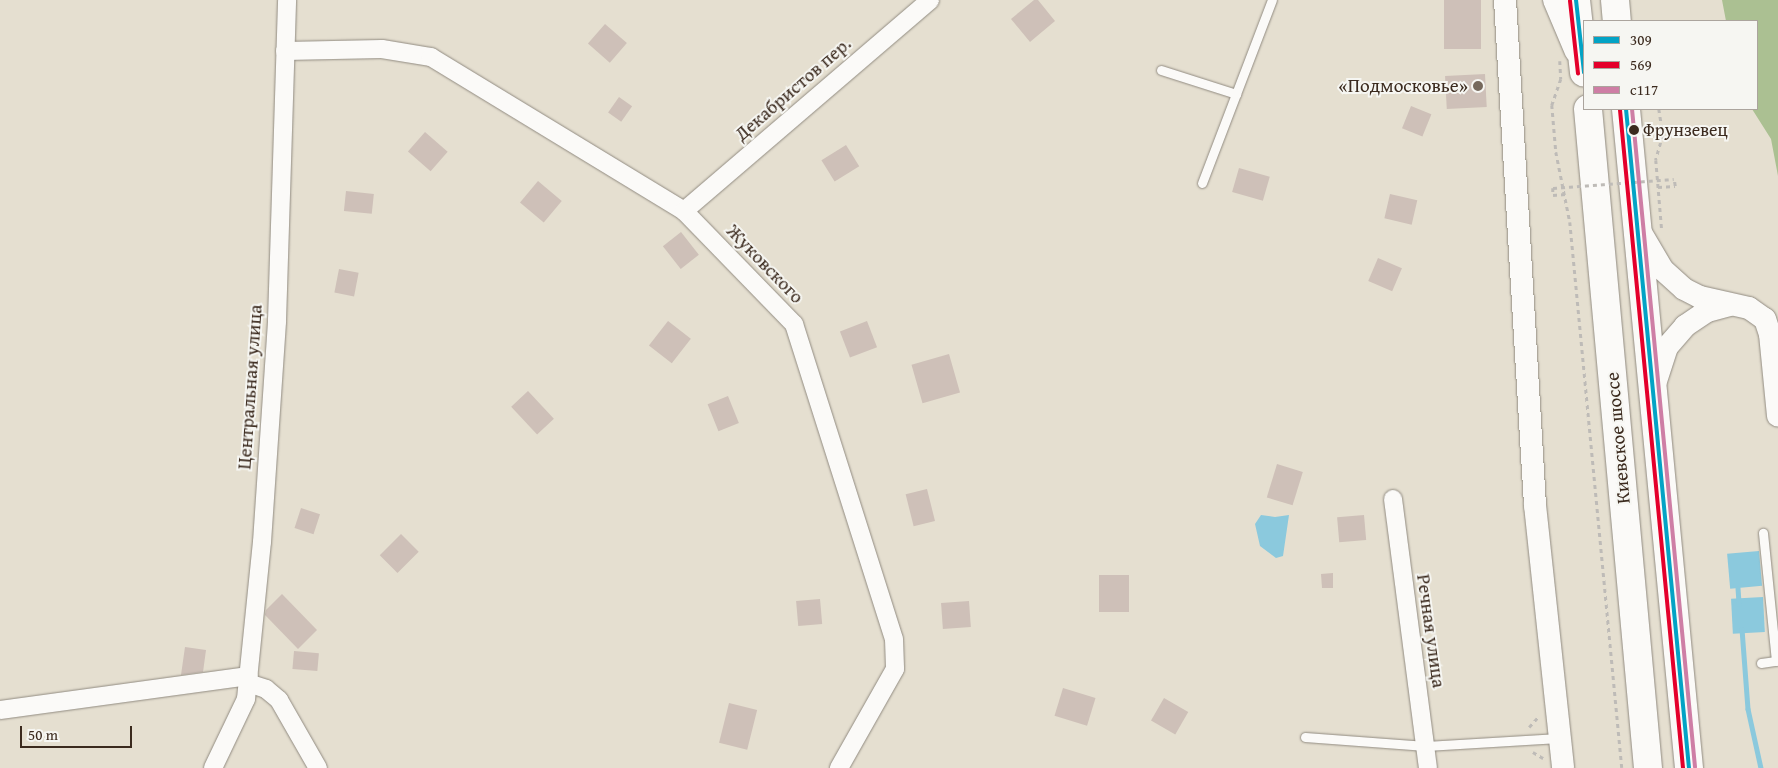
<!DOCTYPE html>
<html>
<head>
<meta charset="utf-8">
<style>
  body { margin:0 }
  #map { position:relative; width:1778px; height:768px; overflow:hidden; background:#e5dfd0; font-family:"Gentium Book Plus",serif }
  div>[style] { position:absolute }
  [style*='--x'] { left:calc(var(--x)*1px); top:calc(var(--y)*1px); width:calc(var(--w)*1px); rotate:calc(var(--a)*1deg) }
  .forest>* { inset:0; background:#abc092 }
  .water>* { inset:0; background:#8bc9dd; transform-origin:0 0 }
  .stream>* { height:4.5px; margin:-2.25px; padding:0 2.25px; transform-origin:2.25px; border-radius:2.25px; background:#8bc9dd }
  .building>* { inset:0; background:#cec0b8; transform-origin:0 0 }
  .path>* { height:2.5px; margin-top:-1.25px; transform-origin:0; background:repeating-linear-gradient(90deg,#bebbb7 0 4px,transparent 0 8px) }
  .roads { filter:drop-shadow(0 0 1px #918b81) drop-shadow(0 0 1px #918b81) }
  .service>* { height:9px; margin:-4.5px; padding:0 4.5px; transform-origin:4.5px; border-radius:4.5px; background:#fbfaf8 }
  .minor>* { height:18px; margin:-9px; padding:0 9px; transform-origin:9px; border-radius:9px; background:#fbfaf8 }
  .tertiary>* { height:22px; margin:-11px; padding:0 11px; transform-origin:11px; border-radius:11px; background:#fbfaf8 }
  .trunk>* { height:28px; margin:-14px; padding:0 14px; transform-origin:14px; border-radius:14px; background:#fbfaf8 }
  .path-bridge>* { height:2.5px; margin-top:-1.25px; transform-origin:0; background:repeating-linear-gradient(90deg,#bebbb7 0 4px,transparent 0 8px) }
  .bus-1>* { height:4px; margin:-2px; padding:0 2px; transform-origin:2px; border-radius:2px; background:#03a3c5 }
  .bus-2>* { height:4px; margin:-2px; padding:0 2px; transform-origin:2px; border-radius:2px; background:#e4002b }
  .bus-3>* { height:4px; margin:-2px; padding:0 2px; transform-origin:2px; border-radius:2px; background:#ce7ea5 }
  .dots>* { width:14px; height:14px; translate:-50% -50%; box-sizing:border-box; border:2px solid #f6f6f2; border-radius:50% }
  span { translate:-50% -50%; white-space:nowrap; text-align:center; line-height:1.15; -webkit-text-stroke:4px #f6f6f2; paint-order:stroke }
  .bus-label { font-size:18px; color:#3b2a1e }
  .left { translate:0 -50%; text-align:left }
  .poi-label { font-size:19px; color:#3b2a1e }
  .right { translate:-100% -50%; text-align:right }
  .street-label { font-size:19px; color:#3b2a1e }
  .legend { position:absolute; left:1583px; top:20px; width:175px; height:90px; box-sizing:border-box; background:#f6f6f2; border:1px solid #aba49d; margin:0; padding:6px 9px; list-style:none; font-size:15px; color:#3b2a1e }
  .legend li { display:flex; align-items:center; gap:10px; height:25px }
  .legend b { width:25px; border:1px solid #aba49d }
  .scale { position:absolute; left:20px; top:726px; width:112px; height:22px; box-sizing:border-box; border:2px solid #3b2a1e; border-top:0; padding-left:6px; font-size:15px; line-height:18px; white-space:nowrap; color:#3b2a1e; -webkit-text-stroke:4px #f6f6f2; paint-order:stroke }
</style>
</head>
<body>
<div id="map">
  <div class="forest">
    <i style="clip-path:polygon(1722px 0,1778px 0,1778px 176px,1771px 139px,1752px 109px,1757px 109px,1757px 21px,1726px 21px)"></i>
  </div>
  <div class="water">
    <i style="clip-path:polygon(1261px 515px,1275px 517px,1289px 515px,1283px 556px,1276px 558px,1260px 546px,1255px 524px)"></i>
    <i style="left:1759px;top:551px;width:35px;height:32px;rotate:85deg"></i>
    <i style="left:1763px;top:597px;width:35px;height:32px;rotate:87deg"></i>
  </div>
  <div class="stream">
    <i style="--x:1738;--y:588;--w:16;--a:86"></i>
    <i style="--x:1742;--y:629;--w:80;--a:85.7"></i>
    <i style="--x:1748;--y:709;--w:60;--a:77.6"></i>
  </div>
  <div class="building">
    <i style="clip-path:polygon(1034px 0,1038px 0,1055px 21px,1030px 42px,1011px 19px)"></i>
    <i style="left:1444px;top:0;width:37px;height:49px"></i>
    <i style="left:605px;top:24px;width:29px;height:26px;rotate:41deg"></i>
    <i style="left:1485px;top:74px;width:33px;height:40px;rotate:87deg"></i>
    <i style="left:619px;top:97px;width:16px;height:19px;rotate:35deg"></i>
    <i style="left:1411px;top:106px;width:22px;height:24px;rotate:22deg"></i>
    <i style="left:425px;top:132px;width:30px;height:26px;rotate:41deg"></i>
    <i style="left:846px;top:145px;width:25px;height:29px;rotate:58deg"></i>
    <i style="left:1239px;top:168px;width:32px;height:25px;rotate:16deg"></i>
    <i style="left:538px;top:181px;width:31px;height:28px;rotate:40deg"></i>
    <i style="left:346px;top:191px;width:28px;height:20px;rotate:6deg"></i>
    <i style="left:1390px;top:194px;width:28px;height:25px;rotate:13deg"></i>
    <i style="left:681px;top:232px;width:29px;height:23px;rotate:52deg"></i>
    <i style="left:1378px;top:258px;width:26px;height:25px;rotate:23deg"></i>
    <i style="left:339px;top:269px;width:20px;height:24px;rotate:11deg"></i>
    <i style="left:668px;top:321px;width:29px;height:31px;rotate:38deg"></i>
    <i style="left:867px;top:321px;width:28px;height:29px;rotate:69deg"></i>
    <i style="left:949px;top:354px;width:40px;height:39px;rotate:74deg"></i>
    <i style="left:528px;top:391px;width:38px;height:23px;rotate:47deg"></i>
    <i style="left:728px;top:396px;width:29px;height:22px;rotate:68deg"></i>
    <i style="left:1277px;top:464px;width:27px;height:35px;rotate:17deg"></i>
    <i style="left:927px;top:489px;width:33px;height:22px;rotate:76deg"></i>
    <i style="left:301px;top:508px;width:20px;height:21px;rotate:18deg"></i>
    <i style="left:1364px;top:515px;width:25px;height:27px;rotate:85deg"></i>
    <i style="left:401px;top:534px;width:25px;height:30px;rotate:45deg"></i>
    <i style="clip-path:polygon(1333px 573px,1333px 588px,1322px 588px,1321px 574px)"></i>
    <i style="left:1099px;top:575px;width:30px;height:37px"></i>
    <i style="clip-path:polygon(282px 594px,317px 630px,298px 649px,265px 615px,266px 610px)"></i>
    <i style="left:820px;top:599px;width:25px;height:24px;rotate:85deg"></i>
    <i style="left:969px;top:601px;width:26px;height:28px;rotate:86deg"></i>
    <i style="clip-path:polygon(185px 647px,206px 650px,203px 672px,181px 675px)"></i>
    <i style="left:294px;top:651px;width:25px;height:18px;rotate:5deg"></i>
    <i style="left:1063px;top:688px;width:34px;height:29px;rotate:17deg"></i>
    <i style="left:1164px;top:698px;width:28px;height:26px;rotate:30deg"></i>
    <i style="left:729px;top:703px;width:29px;height:41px;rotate:14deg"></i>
  </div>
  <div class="path">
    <i style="--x:1560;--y:61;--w:18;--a:87"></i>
    <i style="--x:1561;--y:79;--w:28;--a:109"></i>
    <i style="--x:1552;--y:105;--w:47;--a:85.1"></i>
    <i style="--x:1556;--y:152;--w:71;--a:78.7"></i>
    <i style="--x:1570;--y:222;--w:548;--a:84.56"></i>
    <i style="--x:1659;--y:109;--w:26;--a:81"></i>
    <i style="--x:1663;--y:135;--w:26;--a:106"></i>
    <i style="--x:1656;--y:160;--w:71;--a:85.2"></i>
    <i style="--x:1658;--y:187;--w:17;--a:-3"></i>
    <i style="--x:1675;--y:186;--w:7;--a:-98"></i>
    <i style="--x:1553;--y:188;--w:7;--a:90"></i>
    <i style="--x:1553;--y:195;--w:13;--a:-4"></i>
    <i style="--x:1529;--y:727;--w:15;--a:-48"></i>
    <i style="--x:1533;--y:752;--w:12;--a:31"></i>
  </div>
  <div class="roads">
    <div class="service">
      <i style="--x:1161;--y:70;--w:79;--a:17.7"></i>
      <i style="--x:1202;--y:183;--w:196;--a:-69.1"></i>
      <i style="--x:1761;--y:663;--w:15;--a:-8"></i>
      <i style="--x:1776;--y:661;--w:129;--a:-95.8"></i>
      <i style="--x:1305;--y:737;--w:121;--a:4.3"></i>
      <i style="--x:1426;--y:746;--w:133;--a:-3.4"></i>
    </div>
    <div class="minor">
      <i style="--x:285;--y:51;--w:97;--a:-1.2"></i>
      <i style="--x:382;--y:49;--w:50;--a:9.3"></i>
      <i style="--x:431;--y:57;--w:296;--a:31.3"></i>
      <i style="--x:684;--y:211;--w:158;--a:45.8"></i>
      <i style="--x:794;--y:324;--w:330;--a:72.4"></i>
      <i style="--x:894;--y:639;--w:30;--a:88"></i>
      <i style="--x:895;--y:669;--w:114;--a:119.5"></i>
      <i style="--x:684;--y:211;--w:324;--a:-40.6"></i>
      <i style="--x:1393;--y:499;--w:271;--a:82.6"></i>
      <i style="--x:248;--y:683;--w:19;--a:18"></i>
      <i style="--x:266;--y:689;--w:17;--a:40"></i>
      <i style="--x:279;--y:700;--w:78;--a:60.2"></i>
      <i style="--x:0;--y:710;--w:251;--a:-7.8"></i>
      <i style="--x:213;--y:768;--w:76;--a:-64.4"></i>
      <i style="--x:246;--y:699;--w:158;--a:-84.2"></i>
      <i style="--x:262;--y:542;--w:222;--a:-86.1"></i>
      <i style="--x:277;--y:321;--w:321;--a:-88.2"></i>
    </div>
    <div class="tertiary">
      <i style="--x:1505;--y:0;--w:506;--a:86.6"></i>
      <i style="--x:1535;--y:505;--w:264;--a:83.9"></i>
      <i style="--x:1554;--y:0;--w:56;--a:67.1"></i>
      <i style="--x:1640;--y:231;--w:45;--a:59.5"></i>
      <i style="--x:1663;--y:270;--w:28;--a:42"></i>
      <i style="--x:1684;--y:289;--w:18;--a:27"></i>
      <i style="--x:1700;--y:297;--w:50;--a:12.7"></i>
      <i style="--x:1749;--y:308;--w:19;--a:35"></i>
      <i style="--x:1765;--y:319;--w:16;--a:72"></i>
      <i style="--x:1770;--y:334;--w:82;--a:84.4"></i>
      <i style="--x:1655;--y:384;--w:39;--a:-72"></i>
      <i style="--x:1667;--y:347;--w:28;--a:-49"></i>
      <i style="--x:1685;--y:326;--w:27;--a:-34"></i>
      <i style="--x:1707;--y:311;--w:23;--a:-15"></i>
    </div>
    <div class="trunk">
      <i style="--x:1576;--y:0;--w:73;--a:83.7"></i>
      <i style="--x:1615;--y:0;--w:21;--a:85"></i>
      <i style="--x:1588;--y:109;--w:662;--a:84.8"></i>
      <i style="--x:1626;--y:109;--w:662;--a:84.54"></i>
    </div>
  </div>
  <div class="path-bridge">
    <i style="--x:1553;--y:188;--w:121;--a:-4.3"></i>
  </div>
  <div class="bus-1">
    <i style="--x:1576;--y:0;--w:73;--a:83.7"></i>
    <i style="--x:1626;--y:109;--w:662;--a:84.54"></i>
  </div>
  <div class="bus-2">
    <i style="--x:1570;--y:1;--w:73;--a:83.7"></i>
    <i style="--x:1620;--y:110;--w:661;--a:84.53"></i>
  </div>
  <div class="bus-3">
    <i style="--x:1632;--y:109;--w:661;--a:84.53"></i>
  </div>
  <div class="dots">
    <i style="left:1478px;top:86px;background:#76695c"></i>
    <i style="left:1634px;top:130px;background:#3b2a1e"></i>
  </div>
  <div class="bus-label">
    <span class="left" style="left:1643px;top:130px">Фрунзевец</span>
  </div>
  <div class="poi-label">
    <span class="right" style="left:1468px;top:86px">«Подмосковье»</span>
  </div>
  <div class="street-label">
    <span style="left:793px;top:89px;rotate:-41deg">Декабристов пер.</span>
    <span style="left:765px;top:264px;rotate:46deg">Жуковского</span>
    <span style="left:250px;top:387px;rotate:-86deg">Центральная улица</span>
    <span style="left:1618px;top:438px;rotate:-95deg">Киевское шоссе</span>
    <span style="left:1431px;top:631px;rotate:82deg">Речная улица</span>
  </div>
  <ul class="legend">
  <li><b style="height:6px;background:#03a3c5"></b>309</li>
  <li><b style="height:6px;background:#e4002b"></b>569</li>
  <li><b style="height:6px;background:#ce7ea5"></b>с117</li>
  </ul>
  <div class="scale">50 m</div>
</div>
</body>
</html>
